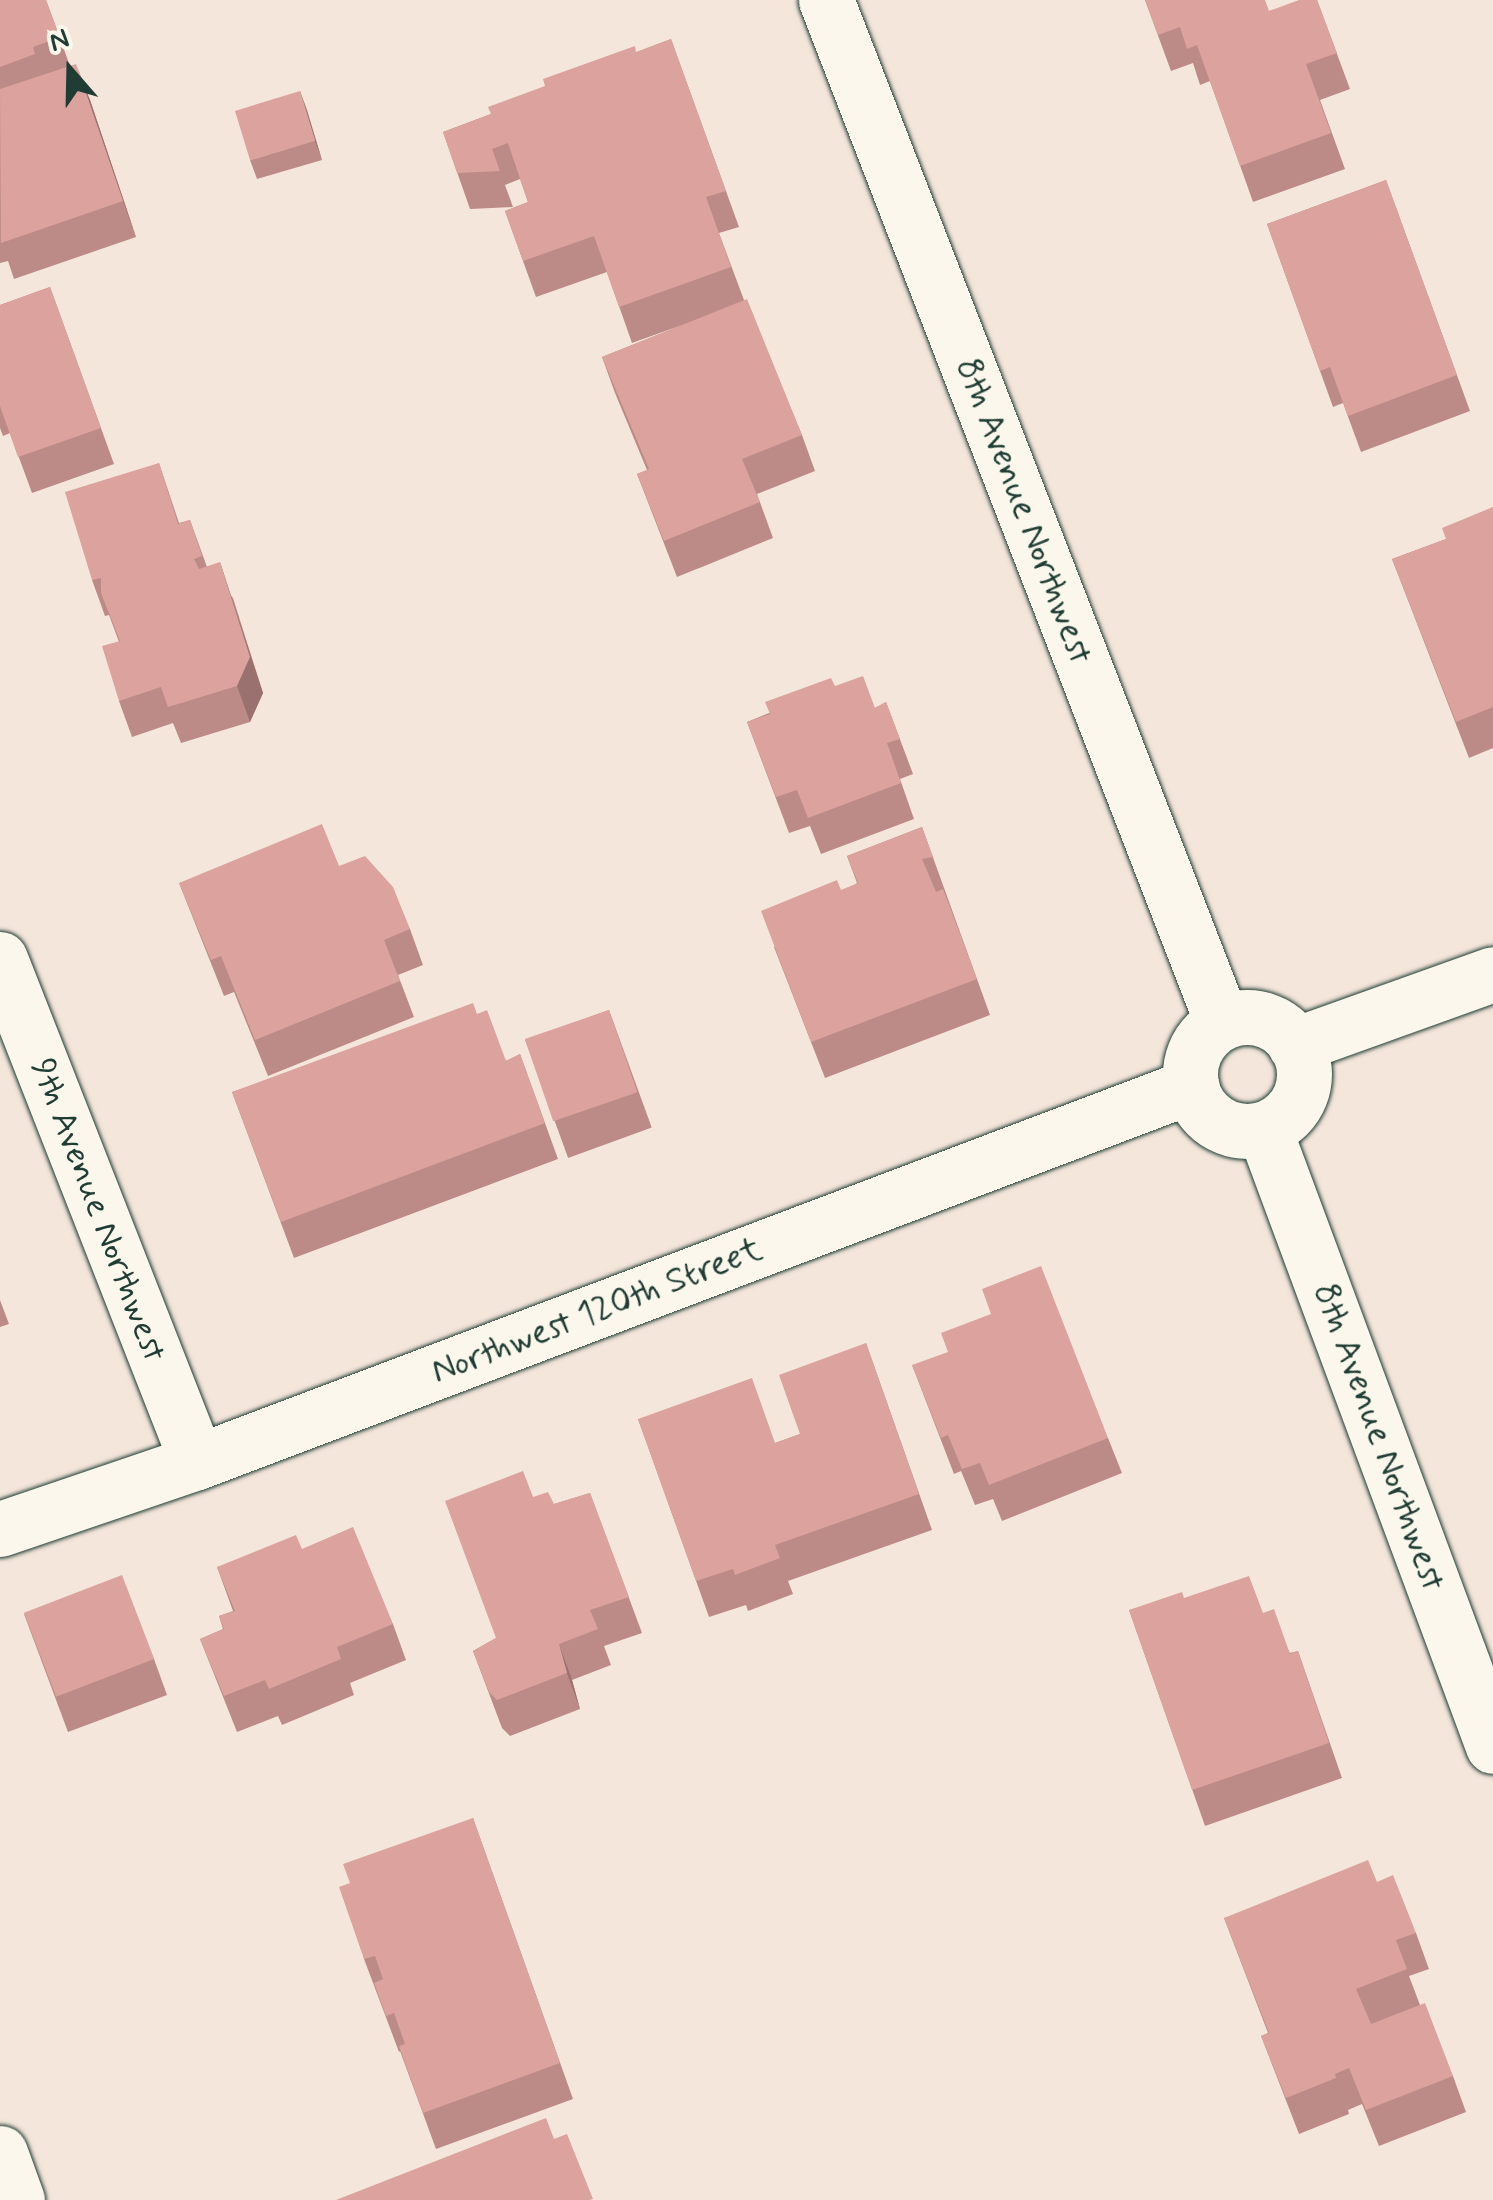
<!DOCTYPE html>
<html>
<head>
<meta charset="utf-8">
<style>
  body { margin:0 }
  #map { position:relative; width:1493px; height:2200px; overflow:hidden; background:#f5e6dc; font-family:Mynerve,sans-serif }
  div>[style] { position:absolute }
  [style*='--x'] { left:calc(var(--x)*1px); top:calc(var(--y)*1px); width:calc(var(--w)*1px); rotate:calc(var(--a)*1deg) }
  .roads { filter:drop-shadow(0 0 2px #1f3d34) drop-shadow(0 0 2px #1f3d34) }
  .minor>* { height:55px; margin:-27.5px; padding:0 27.5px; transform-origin:27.5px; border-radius:27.5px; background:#fbf7ec }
  .minor>.ring { margin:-27.5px; padding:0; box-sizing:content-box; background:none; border:55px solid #fbf7ec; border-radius:50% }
  .wall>* { inset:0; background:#bd8b87; transform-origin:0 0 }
  .shaded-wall>* { inset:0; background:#9a716e }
  .building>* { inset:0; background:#dca29d; transform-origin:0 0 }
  span { translate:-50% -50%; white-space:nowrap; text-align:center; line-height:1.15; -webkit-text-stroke:8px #fbf7ec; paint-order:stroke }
  .street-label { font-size:35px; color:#1f3d34 }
  .north { position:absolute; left:20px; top:20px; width:100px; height:100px; -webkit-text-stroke:8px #fbf7ec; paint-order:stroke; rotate:340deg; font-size:28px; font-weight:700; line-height:40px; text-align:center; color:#1f3d34 }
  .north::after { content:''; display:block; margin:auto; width:35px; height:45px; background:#1f3d34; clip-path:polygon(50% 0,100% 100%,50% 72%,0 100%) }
</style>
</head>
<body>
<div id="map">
  <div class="roads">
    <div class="minor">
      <i style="--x:826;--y:0;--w:1096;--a:68.82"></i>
      <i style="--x:0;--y:959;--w:540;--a:68.61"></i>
      <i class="ring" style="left:1190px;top:1017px;width:59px;height:59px"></i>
      <i style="--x:1295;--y:1045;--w:210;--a:-19.7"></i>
      <i style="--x:1264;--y:1129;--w:658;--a:69.64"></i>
      <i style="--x:0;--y:1529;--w:208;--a:-18.8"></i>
      <i style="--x:197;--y:1462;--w:1063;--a:-20.72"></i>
      <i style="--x:0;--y:2153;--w:50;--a:70.1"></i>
    </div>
  </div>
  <div class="wall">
    <i style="clip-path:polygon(0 0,46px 0,70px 66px,90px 100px,136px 237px,14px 279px,8px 261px,0 263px)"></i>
    <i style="clip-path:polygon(1145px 0,1269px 11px,1317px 0,1350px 89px,1320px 100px,1345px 169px,1253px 202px,1210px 81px,1200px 85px,1193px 63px,1171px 71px)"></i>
    <i style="clip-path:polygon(671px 39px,739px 227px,719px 233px,744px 300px,802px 435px,815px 471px,757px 494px,773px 538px,677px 577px,637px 474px,647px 470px,615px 393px,602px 357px,682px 325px,632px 343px,607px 272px,536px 297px,505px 211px,528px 202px,520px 179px,505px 185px,513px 207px,470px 209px,443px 132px,491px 114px,637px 52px)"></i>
    <i style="clip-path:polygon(300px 91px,322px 160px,257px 179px,250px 160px)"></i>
    <i style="clip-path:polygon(1386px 180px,1470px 411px,1361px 452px,1343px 403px,1333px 407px,1267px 224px)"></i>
    <i style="clip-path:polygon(50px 287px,114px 464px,32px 493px,10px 433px,3px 436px,0 428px,0 305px)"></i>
    <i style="clip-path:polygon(159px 463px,179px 523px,190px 520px,207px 567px,233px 598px,263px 693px,250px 722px,181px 743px,173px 723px,132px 737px,119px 701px,119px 642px,109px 615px,105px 616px,92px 580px)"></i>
    <i style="clip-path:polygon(1493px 507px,1493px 748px,1469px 758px,1392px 559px,1446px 539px)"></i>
    <i style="clip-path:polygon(835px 686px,875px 708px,886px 702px,913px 774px,900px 779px,914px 819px,821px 854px,810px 826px,789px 833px,747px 722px)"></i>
    <i style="clip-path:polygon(922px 827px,990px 1015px,825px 1078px,774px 947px,857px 883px,847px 856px)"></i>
    <i style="clip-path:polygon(339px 866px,410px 929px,423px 965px,398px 975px,414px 1017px,268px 1076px,234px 992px,224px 996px,179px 883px)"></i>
    <i style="left:609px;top:1010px;width:125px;height:89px;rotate:70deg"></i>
    <i style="clip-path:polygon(477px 1014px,506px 1061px,520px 1054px,558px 1159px,294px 1258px,232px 1092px)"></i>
    <i style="clip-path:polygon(0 1300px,9px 1324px,0 1327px)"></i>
    <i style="clip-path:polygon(866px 1343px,932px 1530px,788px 1581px,793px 1594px,748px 1611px,746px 1605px,709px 1617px,638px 1419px,775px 1443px,800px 1434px)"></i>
    <i style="clip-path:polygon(912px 1365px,1108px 1438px,1122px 1473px,1002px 1521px,993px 1499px,975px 1505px,961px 1471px,954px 1474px)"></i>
    <i style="clip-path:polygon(590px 1493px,642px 1633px,604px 1646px,611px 1665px,572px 1680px,580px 1709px,510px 1736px,502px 1728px,473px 1651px,496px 1638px,533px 1497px,554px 1504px)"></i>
    <i style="clip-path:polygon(302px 1549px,393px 1624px,406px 1660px,350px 1683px,354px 1695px,282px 1725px,278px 1716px,237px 1732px,200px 1639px,223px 1629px,219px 1616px,233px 1611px,217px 1567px)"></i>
    <i style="clip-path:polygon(1184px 1598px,1263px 1613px,1290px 1653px,1298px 1651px,1342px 1778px,1205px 1826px,1129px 1610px)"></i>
    <i style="clip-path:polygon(24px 1614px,154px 1659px,167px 1695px,68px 1732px)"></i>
    <i style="clip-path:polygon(473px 1818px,573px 2099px,436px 2149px,400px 2051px,399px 2052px,364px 1959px,350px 1883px)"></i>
    <i style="clip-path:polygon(1377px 1882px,1416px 1933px,1429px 1969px,1409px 1976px,1420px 2005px,1453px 2076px,1466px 2112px,1379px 2146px,1362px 2104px,1348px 2110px,1349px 2114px,1299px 2134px,1261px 2036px,1268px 2033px,1224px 1918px)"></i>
  </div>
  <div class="shaded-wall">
    <i style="clip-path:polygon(76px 64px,90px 100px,136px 237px,123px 201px)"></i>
    <i style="clip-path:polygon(300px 91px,307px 110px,322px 160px,315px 141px)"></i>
    <i style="clip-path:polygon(220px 562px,263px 693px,250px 722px,237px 686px)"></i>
    <i style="clip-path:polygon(559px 1644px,572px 1680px,580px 1709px,567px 1673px)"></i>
  </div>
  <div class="building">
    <i style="clip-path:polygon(0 0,46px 0,60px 37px,33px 47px,35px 54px,0 67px)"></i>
    <i style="clip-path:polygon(1145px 0,1265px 0,1269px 11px,1299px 0,1317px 0,1337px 53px,1306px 64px,1331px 133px,1240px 166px,1197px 45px,1187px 49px,1180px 27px,1158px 35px)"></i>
    <i style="clip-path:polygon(671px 39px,726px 191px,706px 197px,731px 267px,619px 307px,594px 236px,523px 261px,505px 211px,528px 202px,508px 143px,492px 149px,500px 171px,457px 173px,443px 132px,491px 114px,488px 107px,545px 86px,543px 79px,635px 46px,636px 52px)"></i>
    <i style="clip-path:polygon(76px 64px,123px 201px,1px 243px,0 89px)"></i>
    <i style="left:300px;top:91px;width:52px;height:68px;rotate:73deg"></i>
    <i style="clip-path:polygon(1386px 180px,1457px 375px,1348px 416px,1330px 367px,1320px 371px,1267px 224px)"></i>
    <i style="clip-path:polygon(50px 287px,101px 428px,18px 457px,0 406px,0 305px)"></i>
    <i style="clip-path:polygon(747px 299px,802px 435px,742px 459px,760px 502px,664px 541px,637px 474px,649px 469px,602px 357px)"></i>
    <i style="clip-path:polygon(159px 463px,178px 524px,190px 520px,202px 556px,194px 559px,199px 569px,220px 562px,250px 657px,237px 686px,168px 707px,161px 687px,119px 701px,102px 646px,120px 641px,101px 593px,101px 578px,92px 580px,65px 492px)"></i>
    <i style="clip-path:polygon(1493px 507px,1493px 707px,1456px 722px,1392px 559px,1446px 539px,1442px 528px)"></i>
    <i style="clip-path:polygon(863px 676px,875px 708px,886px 702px,900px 739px,887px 743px,901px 783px,808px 818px,797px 790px,776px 797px,747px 722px,770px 714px,765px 702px,831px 678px,835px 686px)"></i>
    <i style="clip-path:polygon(322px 824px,339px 866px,365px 856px,393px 887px,410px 929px,384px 940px,400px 981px,255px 1040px,221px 956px,211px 960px,179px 883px)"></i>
    <i style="clip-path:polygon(922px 827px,933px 857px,922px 859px,936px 892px,943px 889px,977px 979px,811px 1042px,761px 911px,837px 880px,841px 890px,858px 883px,847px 856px)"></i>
    <i style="clip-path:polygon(473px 1003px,477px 1014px,487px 1010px,506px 1061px,520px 1054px,545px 1123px,281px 1222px,232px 1092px)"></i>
    <i style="left:609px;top:1010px;width:87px;height:89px;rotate:71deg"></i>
    <i style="clip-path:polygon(1041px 1266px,1108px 1438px,989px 1485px,980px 1463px,962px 1469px,948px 1435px,941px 1438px,912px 1365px,948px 1352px,941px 1333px,991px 1314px,982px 1289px)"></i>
    <i style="clip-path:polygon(866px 1343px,919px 1494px,775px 1545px,780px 1558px,735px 1575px,733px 1569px,696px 1581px,638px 1419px,752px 1378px,775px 1443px,800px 1434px,779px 1375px)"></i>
    <i style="clip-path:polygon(523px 1471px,533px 1497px,548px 1492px,554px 1504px,590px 1493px,629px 1597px,590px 1610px,598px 1629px,559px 1644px,567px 1673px,497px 1700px,489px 1692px,473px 1651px,496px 1638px,445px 1501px)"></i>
    <i style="clip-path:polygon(353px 1527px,393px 1624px,337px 1647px,341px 1659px,269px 1689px,265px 1680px,224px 1696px,200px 1639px,224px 1629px,219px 1616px,235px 1611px,217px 1567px,296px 1535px,302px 1549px)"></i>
    <i style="left:122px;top:1575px;width:90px;height:105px;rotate:69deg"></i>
    <i style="clip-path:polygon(1249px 1576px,1263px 1613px,1274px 1609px,1290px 1654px,1298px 1651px,1329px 1743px,1192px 1790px,1129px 1610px,1182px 1592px,1184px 1598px)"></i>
    <i style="clip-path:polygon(473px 1818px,560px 2063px,423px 2113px,399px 2046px,405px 2044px,394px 2013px,386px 2016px,374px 1983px,383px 1979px,375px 1956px,364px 1959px,339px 1887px,350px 1883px,343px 1864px)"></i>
    <i style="clip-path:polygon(1368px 1860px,1377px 1882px,1393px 1875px,1416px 1933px,1396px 1940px,1407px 1969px,1356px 1989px,1371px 2024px,1425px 2003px,1453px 2076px,1366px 2110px,1349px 2068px,1335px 2074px,1336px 2078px,1286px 2098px,1261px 2036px,1269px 2033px,1224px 1918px)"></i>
    <i style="clip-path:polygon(546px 2118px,554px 2139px,567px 2134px,593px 2199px,589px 2200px,336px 2200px)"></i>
  </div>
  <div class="street-label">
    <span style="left:1024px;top:511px;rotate:69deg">8th Avenue Northwest</span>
    <span style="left:98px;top:1210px;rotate:69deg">9th Avenue Northwest</span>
    <span style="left:597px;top:1311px;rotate:-21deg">Northwest 120th Street</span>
    <span style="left:1379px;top:1437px;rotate:70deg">8th Avenue Northwest</span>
  </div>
  <div class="north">N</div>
</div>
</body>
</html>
